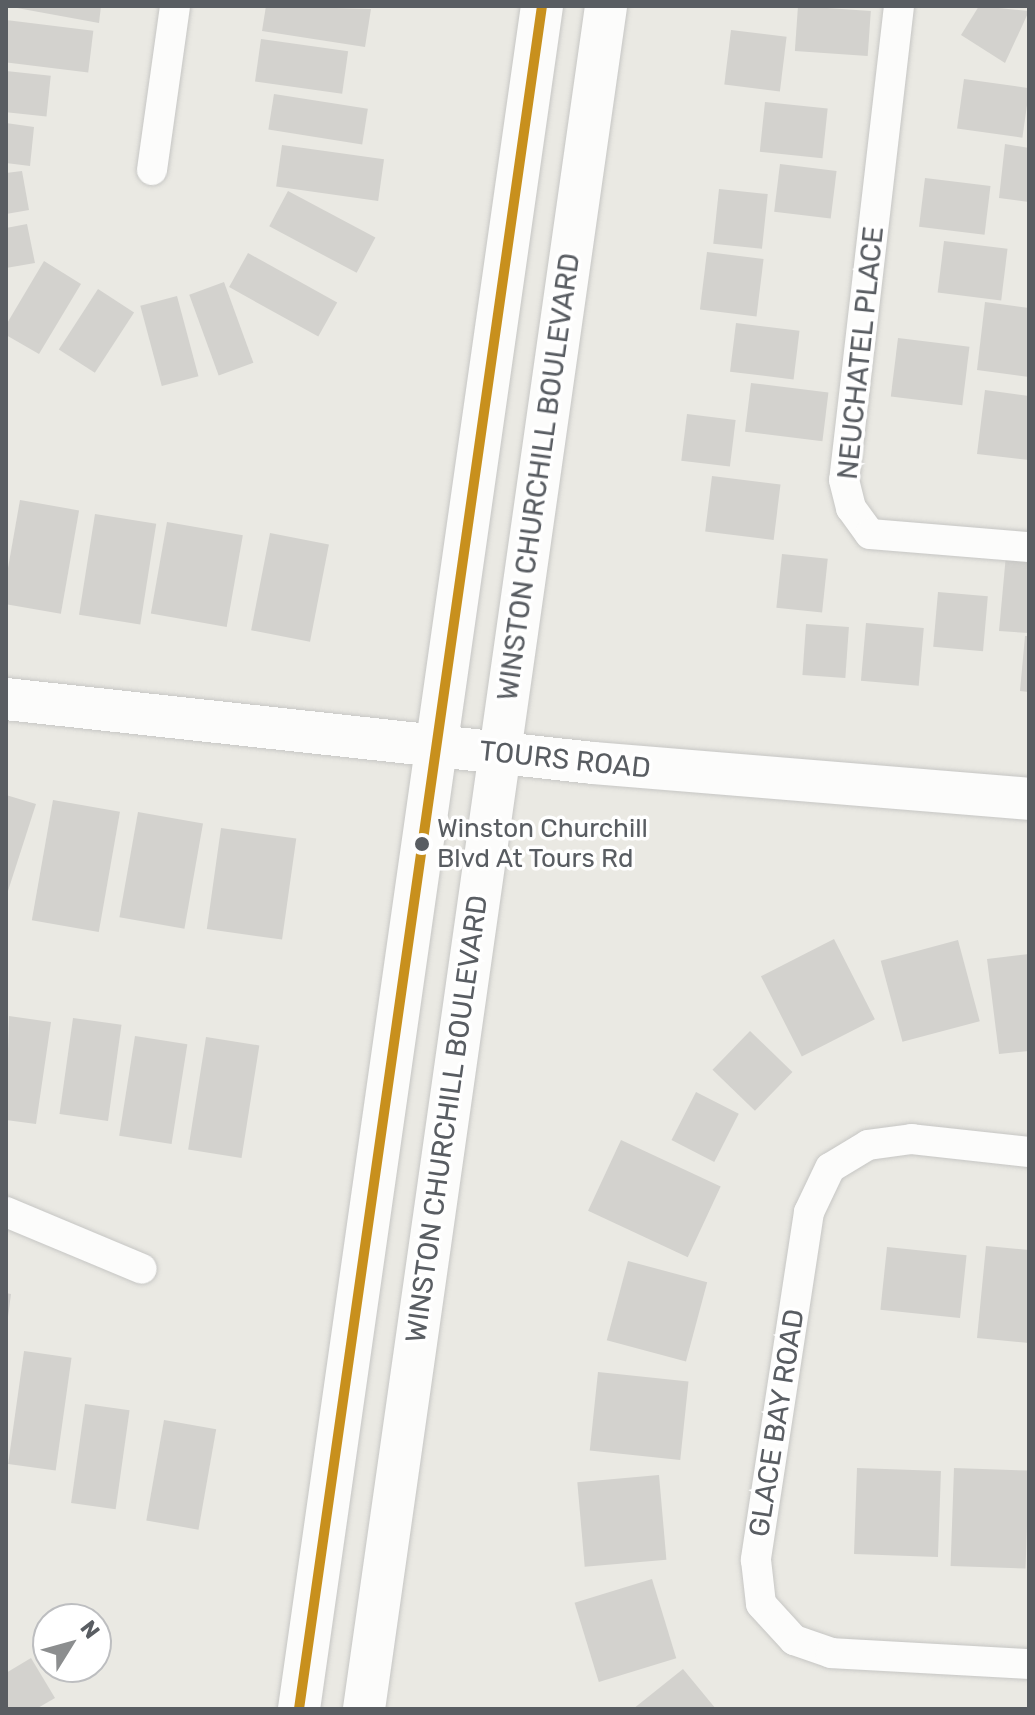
<!DOCTYPE html>
<html>
<head>
<meta charset="utf-8">
<style>
  body { margin:0 }
  #map { position:relative; width:1035px; height:1715px; overflow:hidden; background:#eae9e3; font-family:Rubik,sans-serif }
  div>[style] { position:absolute }
  [style*='--x'] { left:calc(var(--x)*1px); top:calc(var(--y)*1px); width:calc(var(--w)*1px); rotate:calc(var(--a)*1deg) }
  .building>* { inset:0; background:#d3d2ce; transform-origin:0 0 }
  .roads { filter:drop-shadow(0 0 2px #c6c6c4) drop-shadow(0 0 2px #c6c6c4) }
  .street>* { height:30px; margin:-15px; padding:0 15px; transform-origin:15px; border-radius:15px; background:#fcfcfb }
  .secondary>* { height:42px; margin:-21px; padding:0 21px; transform-origin:21px; border-radius:21px; background:#fcfcfb }
  .bus-1>* { height:10px; margin:-5px; padding:0 5px; transform-origin:5px; border-radius:5px; background:#c8901d }
  .dots>* { width:22px; height:22px; translate:-50% -50%; box-sizing:border-box; border:4px solid #fff; border-radius:50% }
  span { translate:-50% -50%; white-space:nowrap; text-align:center; line-height:1.15; -webkit-text-stroke:7px #fff; paint-order:stroke }
  .bus-label { font-size:26px; color:#595d62 }
  .left { translate:0 -50%; text-align:left }
  .street-label { font-size:28px; color:#595d62 }
  .frame { position:absolute; inset:0; border:8px solid #595d62; pointer-events:none }
  .north { position:absolute; left:32px; top:1603px; width:80px; height:80px; box-sizing:border-box; background:#fff; border:2px solid #bdbec0; border-radius:50%; rotate:53deg; font-size:22px; font-weight:700; line-height:32px; text-align:center; color:#595d62 }
  .north::after { content:''; display:block; margin:auto; width:28px; height:36px; background:#8c8e8f; clip-path:polygon(50% 0,100% 100%,50% 72%,0 100%) }
</style>
</head>
<body>
<div id="map">
  <div class="building">
    <i style="clip-path:polygon(6px 6px,101px 6px,99px 23px)"></i>
    <i style="clip-path:polygon(266px 6px,371px 9px,365px 47px,262px 31px)"></i>
    <i style="left:798px;top:6px;width:73px;height:45px;rotate:4deg"></i>
    <i style="clip-path:polygon(979px 6px,1029px 11px,1005px 63px,961px 35px)"></i>
    <i style="left:6px;top:20px;width:88px;height:42px;rotate:7deg"></i>
    <i style="left:731px;top:30px;width:56px;height:55px;rotate:7deg"></i>
    <i style="left:261px;top:39px;width:88px;height:43px;rotate:8deg"></i>
    <i style="left:6px;top:71px;width:45px;height:41px;rotate:6deg"></i>
    <i style="left:964px;top:79px;width:66px;height:50px;rotate:8deg"></i>
    <i style="left:274px;top:94px;width:95px;height:36px;rotate:9deg"></i>
    <i style="left:765px;top:102px;width:63px;height:50px;rotate:6deg"></i>
    <i style="clip-path:polygon(6px 123px,34px 127px,30px 166px,6px 163px)"></i>
    <i style="clip-path:polygon(1005px 144px,1029px 148px,1029px 202px,999px 198px)"></i>
    <i style="left:282px;top:145px;width:103px;height:42px;rotate:8deg"></i>
    <i style="left:780px;top:164px;width:57px;height:48px;rotate:7deg"></i>
    <i style="clip-path:polygon(22px 171px,29px 210px,6px 214px,6px 173px)"></i>
    <i style="left:925px;top:178px;width:66px;height:49px;rotate:7deg"></i>
    <i style="left:719px;top:189px;width:49px;height:55px;rotate:6deg"></i>
    <i style="left:288px;top:191px;width:99px;height:40px;rotate:28deg"></i>
    <i style="clip-path:polygon(27px 224px,35px 263px,6px 268px,6px 228px)"></i>
    <i style="left:944px;top:241px;width:64px;height:52px;rotate:7deg"></i>
    <i style="left:707px;top:252px;width:57px;height:58px;rotate:7deg"></i>
    <i style="left:248px;top:253px;width:102px;height:39px;rotate:29deg"></i>
    <i style="clip-path:polygon(44px 261px,81px 284px,39px 354px,6px 335px,6px 325px)"></i>
    <i style="left:224px;top:282px;width:86px;height:37px;rotate:70deg"></i>
    <i style="left:98px;top:289px;width:43px;height:72px;rotate:33deg"></i>
    <i style="left:177px;top:296px;width:83px;height:38px;rotate:75deg"></i>
    <i style="clip-path:polygon(985px 302px,1029px 308px,1029px 377px,977px 370px)"></i>
    <i style="left:736px;top:323px;width:64px;height:49px;rotate:7deg"></i>
    <i style="left:898px;top:338px;width:72px;height:59px;rotate:7deg"></i>
    <i style="left:751px;top:383px;width:78px;height:49px;rotate:7deg"></i>
    <i style="clip-path:polygon(985px 390px,1029px 396px,1029px 460px,977px 454px)"></i>
    <i style="left:687px;top:414px;width:49px;height:47px;rotate:7deg"></i>
    <i style="left:712px;top:476px;width:69px;height:56px;rotate:7deg"></i>
    <i style="left:20px;top:500px;width:60px;height:105px;rotate:10deg"></i>
    <i style="left:95px;top:514px;width:62px;height:102px;rotate:9deg"></i>
    <i style="left:167px;top:522px;width:77px;height:93px;rotate:10deg"></i>
    <i style="left:270px;top:533px;width:60px;height:99px;rotate:11deg"></i>
    <i style="left:782px;top:554px;width:46px;height:54px;rotate:6deg"></i>
    <i style="clip-path:polygon(1006px 555px,1029px 557px,1029px 633px,999px 631px)"></i>
    <i style="left:938px;top:592px;width:50px;height:55px;rotate:5deg"></i>
    <i style="left:866px;top:623px;width:58px;height:58px;rotate:5deg"></i>
    <i style="left:806px;top:624px;width:43px;height:51px;rotate:4deg"></i>
    <i style="clip-path:polygon(1025px 636px,1029px 636px,1029px 692px,1020px 691px)"></i>
    <i style="clip-path:polygon(6px 795px,36px 804px,7px 894px,6px 894px)"></i>
    <i style="left:53px;top:800px;width:68px;height:122px;rotate:10deg"></i>
    <i style="left:138px;top:812px;width:66px;height:107px;rotate:10deg"></i>
    <i style="left:221px;top:828px;width:76px;height:102px;rotate:8deg"></i>
    <i style="left:834px;top:939px;width:90px;height:82px;rotate:63deg"></i>
    <i style="left:958px;top:940px;width:84px;height:80px;rotate:75deg"></i>
    <i style="clip-path:polygon(1029px 954px,1029px 1051px,999px 1054px,987px 959px)"></i>
    <i style="clip-path:polygon(9px 1016px,51px 1022px,36px 1124px,6px 1120px)"></i>
    <i style="left:73px;top:1018px;width:49px;height:97px;rotate:8deg"></i>
    <i style="left:750px;top:1031px;width:59px;height:54px;rotate:44deg"></i>
    <i style="left:135px;top:1036px;width:53px;height:101px;rotate:9deg"></i>
    <i style="left:206px;top:1037px;width:54px;height:114px;rotate:9deg"></i>
    <i style="left:696px;top:1092px;width:48px;height:54px;rotate:27deg"></i>
    <i style="left:621px;top:1140px;width:110px;height:78px;rotate:25deg"></i>
    <i style="clip-path:polygon(986px 1246px,1029px 1250px,1029px 1343px,977px 1338px)"></i>
    <i style="left:887px;top:1247px;width:80px;height:63px;rotate:6deg"></i>
    <i style="left:628px;top:1261px;width:82px;height:82px;rotate:15deg"></i>
    <i style="clip-path:polygon(6px 1293px,11px 1294px,8px 1317px,6px 1317px)"></i>
    <i style="left:24px;top:1351px;width:48px;height:114px;rotate:8deg"></i>
    <i style="left:598px;top:1372px;width:91px;height:79px;rotate:6deg"></i>
    <i style="left:85px;top:1404px;width:45px;height:100px;rotate:8deg"></i>
    <i style="left:164px;top:1420px;width:53px;height:102px;rotate:10deg"></i>
    <i style="left:857px;top:1468px;width:84px;height:86px;rotate:2deg"></i>
    <i style="left:954px;top:1468px;width:75px;height:98px;rotate:2deg"></i>
    <i style="left:659px;top:1475px;width:85px;height:82px;rotate:85deg"></i>
    <i style="left:652px;top:1579px;width:83px;height:81px;rotate:73deg"></i>
    <i style="clip-path:polygon(31px 1658px,55px 1698px,36px 1709px,6px 1709px,6px 1673px)"></i>
    <i style="clip-path:polygon(683px 1669px,716px 1709px,633px 1709px)"></i>
  </div>
  <div class="roads">
    <div class="street">
      <i style="--x:899;--y:6;--w:477;--a:96.6"></i>
      <i style="--x:844;--y:480;--w:29;--a:76"></i>
      <i style="--x:851;--y:508;--w:32;--a:54"></i>
      <i style="--x:870;--y:534;--w:160;--a:4.7"></i>
      <i style="--x:152;--y:170;--w:166;--a:-82"></i>
      <i style="--x:1029;--y:1152;--w:118;--a:-173.7"></i>
      <i style="--x:912;--y:1139;--w:44;--a:172.2"></i>
      <i style="--x:868;--y:1145;--w:44;--a:148.8"></i>
      <i style="--x:830;--y:1168;--w:49;--a:115.5"></i>
      <i style="--x:809;--y:1212;--w:352;--a:98.7"></i>
      <i style="--x:756;--y:1560;--w:44;--a:83.5"></i>
      <i style="--x:761;--y:1604;--w:49;--a:47.5"></i>
      <i style="--x:794;--y:1640;--w:39;--a:19"></i>
      <i style="--x:831;--y:1653;--w:198;--a:3.2"></i>
      <i style="--x:6;--y:1212;--w:147;--a:22.7"></i>
    </div>
    <div class="secondary">
      <i style="--x:6;--y:699;--w:590;--a:6.22"></i>
      <i style="--x:593;--y:763;--w:437;--a:4.7"></i>
      <i style="--x:299;--y:1709;--w:1720;--a:-81.88"></i>
      <i style="--x:364;--y:1709;--w:1720;--a:-81.91"></i>
    </div>
  </div>
  <div class="bus-1">
    <i style="--x:299;--y:1709;--w:1720;--a:-81.88"></i>
  </div>
  <div class="dots">
    <i style="left:422px;top:844px;background:#595d62"></i>
  </div>
  <div class="bus-label">
    <span class="left" style="left:437px;top:844px">Winston Churchill<br>Blvd At Tours Rd</span>
  </div>
  <div class="street-label">
    <span style="left:861px;top:353px;rotate:-84deg">NEUCHATEL PLACE</span>
    <span style="left:539px;top:477px;rotate:-82deg">WINSTON CHURCHILL BOULEVARD</span>
    <span style="left:565px;top:760px;rotate:6deg">TOURS ROAD</span>
    <span style="left:447px;top:1119px;rotate:-82deg">WINSTON CHURCHILL BOULEVARD</span>
    <span style="left:777px;top:1423px;rotate:-81deg">GLACE BAY ROAD</span>
  </div>
  <div class="frame"></div>
  <div class="north">N</div>
</div>
</body>
</html>
